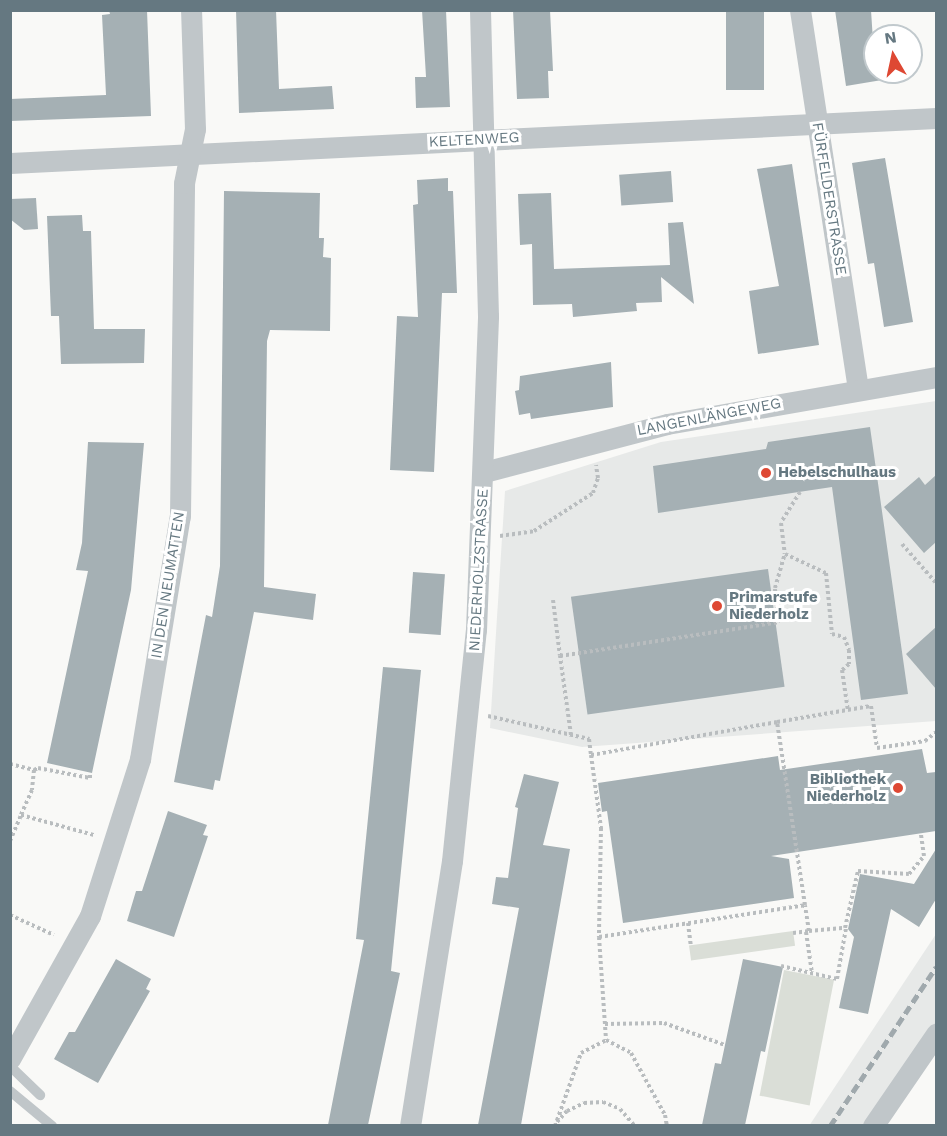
<!DOCTYPE html>
<html>
<head>
<meta charset="utf-8">
<style>
  body { margin:0 }
  #map { position:relative; width:947px; height:1136px; overflow:hidden; background:#f9f9f7; font-family:"Work Sans",sans-serif }
  div>[style] { position:absolute }
  [style*='--x'] { left:calc(var(--x)*1px); top:calc(var(--y)*1px); width:calc(var(--w)*1px); rotate:calc(var(--a)*1deg) }
  .built>* { inset:0; background:#e7e9e8 }
  .green>* { inset:0; background:#daded7; transform-origin:0 0 }
  .building>* { inset:0; background:#a5b0b4; transform-origin:0 0 }
  .path>* { height:4px; margin-top:-2px; transform-origin:0; background:repeating-linear-gradient(90deg,#b9bdbf 0 3px,transparent 0 6px) }
  .service>* { height:10px; margin:-5px; padding:0 5px; transform-origin:5px; border-radius:5px; background:#c0c6c9 }
  .minor>* { height:21px; margin:-10.5px; padding:0 10.5px; transform-origin:10.5px; border-radius:10.5px; background:#c0c6c9 }
  .rail>* { height:4.5px; margin-top:-2.25px; transform-origin:0; background:repeating-linear-gradient(90deg,#a0a9ad 0 9px,transparent 0 13.5px) }
  .dots>* { width:16px; height:16px; translate:-50% -50%; box-sizing:border-box; border:3px solid #fff; border-radius:50% }
  span { translate:-50% -50%; white-space:nowrap; text-align:center; line-height:1.15; -webkit-text-stroke:6px #fff; paint-order:stroke }
  .street-label { font-size:15px; color:#657881 }
  .poi-label { font-size:15px; color:#657881; font-weight:700 }
  .left { translate:0 -50%; text-align:left }
  .right { translate:-100% -50%; text-align:right }
  .frame { position:absolute; inset:0; border:12px solid #657881; pointer-events:none }
  .north { position:absolute; left:863px; top:24px; width:60px; height:60px; box-sizing:border-box; background:#fff; border:2px solid #c1c9cd; border-radius:50%; rotate:351deg; font-size:16px; font-weight:700; line-height:24px; text-align:center; color:#657881 }
  .north::after { content:''; display:block; margin:auto; width:21px; height:27px; background:#de4833; clip-path:polygon(50% 0,100% 100%,50% 72%,0 100%) }
</style>
</head>
<body>
<div id="map">
  <div class="built">
    <i style="clip-path:polygon(936px 401px,936px 721px,582px 747px,490px 728px,505px 491px,661px 442px)"></i>
    <i style="clip-path:polygon(936px 934px,936px 1034px,873px 1125px,809px 1126px)"></i>
  </div>
  <div class="green">
    <i style="left:793px;top:931px;width:15px;height:105px;rotate:82deg"></i>
    <i style="left:784px;top:970px;width:51px;height:128px;rotate:11deg"></i>
  </div>
  <div class="building">
    <i style="clip-path:polygon(109px 10px,147px 10px,151px 116px,10px 121px,10px 99px,106px 95px,102px 15px,110px 14px)"></i>
    <i style="clip-path:polygon(236px 10px,276px 10px,279px 89px,332px 86px,334px 109px,239px 113px)"></i>
    <i style="clip-path:polygon(422px 10px,446px 10px,450px 107px,416px 108px,415px 77px,426px 77px)"></i>
    <i style="clip-path:polygon(513px 10px,550px 10px,553px 71px,548px 71px,549px 98px,517px 99px)"></i>
    <i style="left:726px;top:10px;width:38px;height:80px"></i>
    <i style="clip-path:polygon(835px 10px,871px 10px,875px 72px,881px 72px,882px 80px,846px 86px)"></i>
    <i style="clip-path:polygon(885px 158px,913px 322px,884px 327px,874px 263px,868px 264px,852px 163px)"></i>
    <i style="clip-path:polygon(792px 164px,819px 345px,758px 354px,749px 291px,779px 286px,757px 169px)"></i>
    <i style="left:671px;top:171px;width:31px;height:52px;rotate:86deg"></i>
    <i style="clip-path:polygon(448px 178px,448px 191px,453px 191px,457px 293px,442px 293px,434px 472px,390px 470px,397px 316px,418px 317px,413px 205px,418px 204px,417px 180px)"></i>
    <i style="clip-path:polygon(224px 191px,320px 193px,319px 238px,324px 238px,323px 257px,331px 258px,330px 331px,270px 330px,267px 341px,264px 587px,316px 594px,313px 620px,254px 612px,220px 781px,215px 780px,213px 790px,174px 782px,206px 615px,212px 617px,220px 566px)"></i>
    <i style="clip-path:polygon(551px 193px,554px 269px,670px 265px,668px 223px,683px 222px,694px 304px,661px 277px,662px 302px,636px 303px,637px 311px,573px 317px,572px 304px,533px 305px,532px 244px,520px 245px,518px 194px)"></i>
    <i style="clip-path:polygon(36px 198px,38px 229px,24px 230px,10px 219px,10px 199px)"></i>
    <i style="clip-path:polygon(82px 215px,83px 231px,91px 231px,94px 329px,145px 329px,144px 363px,61px 364px,59px 316px,51px 316px,47px 216px)"></i>
    <i style="clip-path:polygon(611px 362px,613px 407px,531px 419px,530px 413px,519px 415px,515px 391px,519px 390px,520px 376px)"></i>
    <i style="clip-path:polygon(870px 427px,908px 694px,861px 700px,832px 487px,658px 513px,653px 466px,766px 449px,768px 442px)"></i>
    <i style="clip-path:polygon(88px 442px,144px 443px,131px 590px,92px 773px,47px 763px,88px 571px,76px 570px,82px 543px)"></i>
    <i style="clip-path:polygon(936px 475px,936px 542px,924px 553px,884px 507px,919px 477px,925px 485px)"></i>
    <i style="left:768px;top:569px;width:119px;height:199px;rotate:82deg"></i>
    <i style="left:413px;top:572px;width:32px;height:61px;rotate:4deg"></i>
    <i style="clip-path:polygon(936px 627px,936px 689px,906px 654px)"></i>
    <i style="clip-path:polygon(383px 667px,421px 670px,391px 971px,400px 973px,368px 1125px,328px 1125px,364px 940px,356px 939px)"></i>
    <i style="clip-path:polygon(922px 749px,927px 773px,936px 772px,936px 831px,771px 856px,789px 859px,794px 898px,623px 923px,607px 811px,602px 812px,598px 783px,778px 756px,780px 770px)"></i>
    <i style="clip-path:polygon(524px 774px,559px 782px,543px 845px,570px 849px,521px 1125px,478px 1125px,519px 908px,492px 904px,496px 877px,508px 878px,518px 808px,515px 807px)"></i>
    <i style="clip-path:polygon(168px 811px,207px 825px,203px 835px,208px 836px,174px 937px,127px 921px,136px 891px,142px 891px)"></i>
    <i style="clip-path:polygon(936px 849px,936px 899px,919px 927px,891px 909px,868px 1014px,839px 1008px,854px 937px,848px 929px,860px 874px,914px 884px)"></i>
    <i style="clip-path:polygon(116px 959px,151px 979px,146px 989px,150px 991px,98px 1083px,54px 1059px,69px 1032px,75px 1032px)"></i>
    <i style="clip-path:polygon(743px 959px,783px 967px,765px 1052px,761px 1051px,745px 1125px,702px 1125px,715px 1063px,721px 1064px)"></i>
  </div>
  <div class="path">
    <i style="--x:800;--y:492;--w:36;--a:122"></i>
    <i style="--x:781;--y:523;--w:31;--a:83"></i>
    <i style="--x:785;--y:554;--w:45;--a:24.9"></i>
    <i style="--x:826;--y:573;--w:61;--a:84.4"></i>
    <i style="--x:832;--y:634;--w:12;--a:14"></i>
    <i style="--x:844;--y:637;--w:14;--a:69"></i>
    <i style="--x:849;--y:650;--w:14;--a:90"></i>
    <i style="--x:849;--y:664;--w:9;--a:139"></i>
    <i style="--x:842;--y:670;--w:41;--a:81.7"></i>
    <i style="--x:500;--y:536;--w:34;--a:-8"></i>
    <i style="--x:534;--y:531;--w:70;--a:-32.8"></i>
    <i style="--x:593;--y:493;--w:16;--a:-72"></i>
    <i style="--x:598;--y:478;--w:13;--a:-99"></i>
    <i style="--x:902;--y:544;--w:52;--a:48.9"></i>
    <i style="--x:553;--y:600;--w:56;--a:82.9"></i>
    <i style="--x:488;--y:716;--w:104;--a:12.8"></i>
    <i style="--x:589;--y:739;--w:16;--a:83"></i>
    <i style="--x:591;--y:755;--w:74;--a:82.2"></i>
    <i style="--x:601;--y:828;--w:109;--a:91.1"></i>
    <i style="--x:599;--y:937;--w:208;--a:-8.8"></i>
    <i style="--x:805;--y:905;--w:185;--a:-98.7"></i>
    <i style="--x:777;--y:722;--w:189;--a:169.9"></i>
    <i style="--x:777;--y:722;--w:95;--a:-9.7"></i>
    <i style="--x:871;--y:706;--w:42;--a:81.9"></i>
    <i style="--x:877;--y:748;--w:49;--a:-8.3"></i>
    <i style="--x:925;--y:741;--w:14;--a:-39"></i>
    <i style="--x:571;--y:735;--w:80;--a:-97.9"></i>
    <i style="--x:560;--y:656;--w:222;--a:-8.8"></i>
    <i style="--x:779;--y:622;--w:34;--a:-97"></i>
    <i style="--x:775;--y:588;--w:35;--a:-74"></i>
    <i style="--x:10;--y:764;--w:25;--a:14"></i>
    <i style="--x:34;--y:770;--w:20;--a:96"></i>
    <i style="--x:32;--y:790;--w:27;--a:114"></i>
    <i style="--x:34;--y:770;--w:4;--a:-27"></i>
    <i style="--x:38;--y:768;--w:53;--a:10.9"></i>
    <i style="--x:90;--y:778;--w:4;--a:-90"></i>
    <i style="--x:10;--y:841;--w:28;--a:-67"></i>
    <i style="--x:21;--y:815;--w:76;--a:15.3"></i>
    <i style="--x:10;--y:915;--w:48;--a:24.4"></i>
    <i style="--x:688;--y:923;--w:23;--a:83"></i>
    <i style="--x:809;--y:931;--w:36;--a:-5"></i>
    <i style="--x:845;--y:928;--w:58;--a:-77.2"></i>
    <i style="--x:858;--y:871;--w:51;--a:3.4"></i>
    <i style="--x:909;--y:874;--w:23;--a:-50"></i>
    <i style="--x:924;--y:856;--w:22;--a:-98"></i>
    <i style="--x:806;--y:932;--w:41;--a:81.7"></i>
    <i style="--x:793;--y:933;--w:16;--a:-7"></i>
    <i style="--x:809;--y:931;--w:26;--a:-99"></i>
    <i style="--x:599;--y:937;--w:103;--a:86.1"></i>
    <i style="--x:606;--y:1040;--w:28;--a:27"></i>
    <i style="--x:631;--y:1053;--w:71;--a:61.3"></i>
    <i style="--x:665;--y:1115;--w:11;--a:80"></i>
    <i style="--x:781;--y:966;--w:57;--a:13.1"></i>
    <i style="--x:837;--y:979;--w:52;--a:-80"></i>
    <i style="--x:605;--y:1024;--w:59;--a:-1"></i>
    <i style="--x:664;--y:1023;--w:65;--a:19.8"></i>
    <i style="--x:557;--y:1122;--w:15;--a:-48"></i>
    <i style="--x:567;--y:1111;--w:19;--a:-25"></i>
    <i style="--x:584;--y:1103;--w:19;--a:-3"></i>
    <i style="--x:603;--y:1102;--w:18;--a:22"></i>
    <i style="--x:620;--y:1109;--w:23;--a:49"></i>
    <i style="--x:555;--y:1126;--w:77;--a:-70.4"></i>
    <i style="--x:581;--y:1053;--w:28;--a:-27"></i>
  </div>
  <div class="service">
    <i style="--x:10;--y:1066;--w:42;--a:44"></i>
    <i style="--x:10;--y:1091;--w:55;--a:39.8"></i>
  </div>
  <div class="minor">
    <i style="--x:800;--y:10;--w:382;--a:81.3"></i>
    <i style="--x:10;--y:163;--w:927;--a:-2.78"></i>
    <i style="--x:484;--y:472;--w:189;--a:-14.7"></i>
    <i style="--x:667;--y:424;--w:273;--a:-9.9"></i>
    <i style="--x:10;--y:1059;--w:164;--a:-60.8"></i>
    <i style="--x:90;--y:916;--w:165;--a:-72.3"></i>
    <i style="--x:140;--y:759;--w:246;--a:-80.7"></i>
    <i style="--x:180;--y:516;--w:333;--a:-89.3"></i>
    <i style="--x:184;--y:183;--w:55;--a:-78.5"></i>
    <i style="--x:195;--y:129;--w:119;--a:-91.9"></i>
    <i style="--x:410;--y:1126;--w:268;--a:-81"></i>
    <i style="--x:452;--y:861;--w:232;--a:-84.1"></i>
    <i style="--x:476;--y:630;--w:314;--a:-87.8"></i>
    <i style="--x:488;--y:316;--w:306;--a:-91.5"></i>
    <i style="--x:873;--y:1126;--w:112;--a:-55.6"></i>
  </div>
  <div class="rail">
    <i style="--x:830;--y:1126;--w:191;--a:-56.3"></i>
  </div>
  <div class="dots">
    <i style="left:766px;top:473px;background:#de4833"></i>
    <i style="left:717px;top:606px;background:#de4833"></i>
    <i style="left:898px;top:788px;background:#de4833"></i>
  </div>
  <div class="street-label">
    <span style="left:474px;top:140px;rotate:-3deg">KELTENWEG</span>
    <span style="left:829px;top:199px;rotate:81deg">FÜRFELDERSTRASSE</span>
    <span style="left:709px;top:417px;rotate:-11deg">LANGENLÄNGEWEG</span>
    <span style="left:479px;top:570px;rotate:-87deg">NIEDERHOLZSTRASSE</span>
    <span style="left:168px;top:585px;rotate:-81deg">IN DEN NEUMATTEN</span>
  </div>
  <div class="poi-label">
    <span class="left" style="left:778px;top:473px">Hebelschulhaus</span>
    <span class="left" style="left:729px;top:606px">Primarstufe<br>Niederholz</span>
    <span class="right" style="left:886px;top:788px">Bibliothek<br>Niederholz</span>
  </div>
  <div class="frame"></div>
  <div class="north">N</div>
</div>
</body>
</html>
